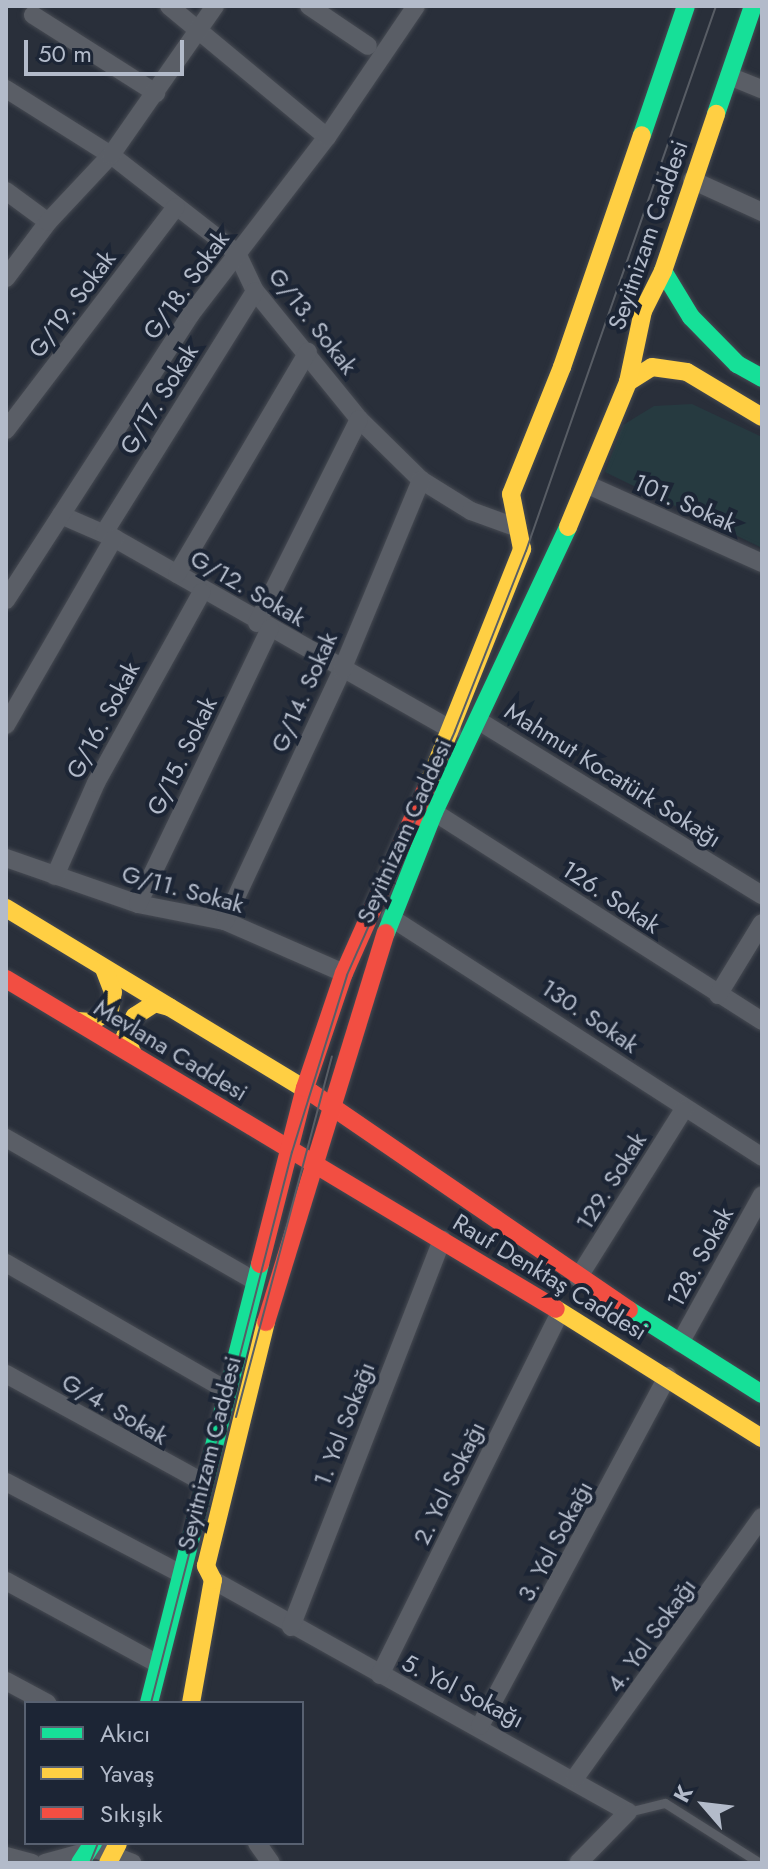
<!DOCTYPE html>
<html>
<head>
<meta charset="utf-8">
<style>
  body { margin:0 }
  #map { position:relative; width:768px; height:1869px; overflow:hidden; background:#292f3a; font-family:Jost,sans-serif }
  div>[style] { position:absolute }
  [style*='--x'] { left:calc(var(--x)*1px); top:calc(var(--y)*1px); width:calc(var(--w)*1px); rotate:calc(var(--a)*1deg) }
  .green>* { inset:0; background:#263a40 }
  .roads { filter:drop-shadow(0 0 2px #464a52) drop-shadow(0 0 2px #464a52) }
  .lane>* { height:9px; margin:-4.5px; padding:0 4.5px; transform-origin:4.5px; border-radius:4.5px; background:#5a5e66 }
  .street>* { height:18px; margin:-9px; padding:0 9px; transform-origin:9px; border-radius:9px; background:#5a5e66 }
  .fast>* { height:18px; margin:-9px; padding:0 9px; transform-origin:9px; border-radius:9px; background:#16e098 }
  .slow>* { height:18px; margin:-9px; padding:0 9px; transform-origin:9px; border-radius:9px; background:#ffcf43 }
  .jam>* { height:18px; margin:-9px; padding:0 9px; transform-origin:9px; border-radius:9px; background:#f24e42 }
  .tram>* { height:2px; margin:-1px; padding:0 1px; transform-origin:1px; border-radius:1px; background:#585d65 }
  span { translate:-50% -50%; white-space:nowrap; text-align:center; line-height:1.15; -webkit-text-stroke:8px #1c2535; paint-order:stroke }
  .street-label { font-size:24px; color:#b3bbca }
  .frame { position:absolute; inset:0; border:8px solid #b3bbca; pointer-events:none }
  .legend { position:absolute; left:24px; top:1701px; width:280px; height:144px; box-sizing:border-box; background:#1c2535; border:2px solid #586171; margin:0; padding:10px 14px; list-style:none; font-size:24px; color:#b3bbca }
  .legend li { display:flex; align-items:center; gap:16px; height:40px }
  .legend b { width:40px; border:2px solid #586171 }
  .north { position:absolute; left:664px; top:1765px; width:80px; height:80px; -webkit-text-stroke:6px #1c2535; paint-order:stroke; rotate:298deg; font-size:22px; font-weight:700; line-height:32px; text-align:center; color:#b3bbca }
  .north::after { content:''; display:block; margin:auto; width:28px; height:36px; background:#b3bbca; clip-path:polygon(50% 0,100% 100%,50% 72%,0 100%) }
  .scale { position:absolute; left:24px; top:40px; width:160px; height:36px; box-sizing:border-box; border:4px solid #b3bbca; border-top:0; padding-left:10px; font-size:24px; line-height:28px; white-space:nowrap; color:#b3bbca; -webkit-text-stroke:6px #1c2535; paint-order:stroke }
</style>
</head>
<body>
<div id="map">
  <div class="green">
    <i style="clip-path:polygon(692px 404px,762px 437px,762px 548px,605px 472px,623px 425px,654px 406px)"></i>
  </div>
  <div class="roads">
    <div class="lane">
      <i style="--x:628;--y:1812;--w:38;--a:-14"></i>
      <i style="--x:665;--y:1803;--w:112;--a:32.3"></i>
    </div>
    <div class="street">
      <i style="--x:169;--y:6;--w:205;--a:39.7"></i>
      <i style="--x:309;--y:6;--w:71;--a:34.1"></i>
      <i style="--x:33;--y:15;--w:146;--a:32.4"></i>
      <i style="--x:729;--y:76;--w:35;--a:22"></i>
      <i style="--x:6;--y:89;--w:124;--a:32.2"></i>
      <i style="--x:111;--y:155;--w:160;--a:37.9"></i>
      <i style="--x:237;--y:253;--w:42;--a:64.7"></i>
      <i style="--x:255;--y:291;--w:165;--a:50.9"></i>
      <i style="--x:359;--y:419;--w:87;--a:44.5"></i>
      <i style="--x:421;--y:480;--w:59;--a:31.8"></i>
      <i style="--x:471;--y:511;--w:47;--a:20"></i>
      <i style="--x:692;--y:180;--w:77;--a:24.6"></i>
      <i style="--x:6;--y:191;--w:52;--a:36.4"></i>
      <i style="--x:6;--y:278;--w:70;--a:-53.1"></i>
      <i style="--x:48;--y:222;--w:92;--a:-46.8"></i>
      <i style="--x:111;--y:155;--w:182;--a:-55.1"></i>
      <i style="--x:6;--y:430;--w:280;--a:-52.7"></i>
      <i style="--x:588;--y:485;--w:191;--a:24.1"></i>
      <i style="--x:61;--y:515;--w:58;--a:23.5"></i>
      <i style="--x:114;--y:538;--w:389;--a:29.6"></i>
      <i style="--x:104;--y:533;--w:285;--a:-58"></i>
      <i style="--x:177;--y:574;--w:258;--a:-59.5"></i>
      <i style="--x:6;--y:600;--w:341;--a:-57.1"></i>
      <i style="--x:191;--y:314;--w:223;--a:-52.5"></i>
      <i style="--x:327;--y:137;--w:158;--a:-55.8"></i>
      <i style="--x:257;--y:623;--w:228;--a:-63.4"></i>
      <i style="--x:479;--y:721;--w:332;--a:31.6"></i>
      <i style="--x:6;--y:725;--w:216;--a:-60"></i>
      <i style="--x:434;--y:812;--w:389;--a:32.5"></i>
      <i style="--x:6;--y:858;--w:140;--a:19.2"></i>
      <i style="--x:138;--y:904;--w:89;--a:11.1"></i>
      <i style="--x:225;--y:921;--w:130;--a:23.6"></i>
      <i style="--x:55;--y:876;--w:102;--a:-66.2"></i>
      <i style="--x:96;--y:783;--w:218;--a:-61"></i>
      <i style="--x:138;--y:904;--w:306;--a:-64.4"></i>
      <i style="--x:390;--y:917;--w:443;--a:32.8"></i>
      <i style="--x:225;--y:921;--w:277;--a:-65"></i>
      <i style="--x:342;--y:670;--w:206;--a:-67.4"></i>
      <i style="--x:718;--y:995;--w:84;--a:-58.6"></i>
      <i style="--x:6;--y:1138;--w:285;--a:29.9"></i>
      <i style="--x:6;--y:1263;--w:254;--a:30"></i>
      <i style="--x:578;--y:1278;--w:199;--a:-57.9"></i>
      <i style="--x:680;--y:1343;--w:169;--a:-61"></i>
      <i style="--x:6;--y:1374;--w:222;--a:28.8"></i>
      <i style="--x:6;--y:1482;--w:195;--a:27.7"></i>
      <i style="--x:213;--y:1580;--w:475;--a:29.2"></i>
      <i style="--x:628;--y:1812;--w:71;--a:134.4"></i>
      <i style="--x:6;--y:1581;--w:173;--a:28.6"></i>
      <i style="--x:291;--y:1627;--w:416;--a:-68.7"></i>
      <i style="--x:380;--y:1675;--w:404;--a:-63.6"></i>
      <i style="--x:6;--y:1681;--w:47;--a:28.2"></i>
      <i style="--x:480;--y:1726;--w:397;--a:-61.8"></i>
      <i style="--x:575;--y:1778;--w:321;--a:-54.4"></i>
      <i style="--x:257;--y:1843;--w:24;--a:55"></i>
      <i style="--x:6;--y:1856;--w:27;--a:15"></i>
      <i style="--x:45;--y:1863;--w:53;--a:-15.4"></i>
      <i style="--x:96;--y:1849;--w:39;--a:21"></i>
    </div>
    <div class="fast">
      <i style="--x:716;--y:114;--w:114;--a:-71.1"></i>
      <i style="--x:642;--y:135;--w:136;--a:-71.2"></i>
      <i style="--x:663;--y:271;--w:54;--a:58.7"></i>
      <i style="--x:691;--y:317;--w:66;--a:45.6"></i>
      <i style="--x:737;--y:364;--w:29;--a:29"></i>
      <i style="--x:386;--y:933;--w:130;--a:-68.4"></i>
      <i style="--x:434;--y:812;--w:315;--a:-64.8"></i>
      <i style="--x:629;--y:1310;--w:157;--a:32.3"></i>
      <i style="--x:149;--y:1703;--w:453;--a:-75.8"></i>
      <i style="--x:80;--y:1863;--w:24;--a:-57"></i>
    </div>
    <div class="slow">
      <i style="--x:628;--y:382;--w:28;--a:-32"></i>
      <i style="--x:652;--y:367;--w:35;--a:8"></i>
      <i style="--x:687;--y:372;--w:87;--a:31"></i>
      <i style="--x:568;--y:527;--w:157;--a:-67.5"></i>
      <i style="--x:628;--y:382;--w:73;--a:-78.1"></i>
      <i style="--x:643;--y:311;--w:45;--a:-63.4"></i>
      <i style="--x:663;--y:271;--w:166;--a:-71.3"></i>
      <i style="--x:429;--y:782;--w:251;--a:-68.2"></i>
      <i style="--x:522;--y:549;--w:56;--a:-101.3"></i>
      <i style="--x:511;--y:494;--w:137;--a:-68.1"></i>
      <i style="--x:562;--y:367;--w:245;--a:-71"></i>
      <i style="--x:6;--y:908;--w:358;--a:31.2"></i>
      <i style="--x:77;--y:1021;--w:14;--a:4"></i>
      <i style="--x:91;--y:1022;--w:22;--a:-32"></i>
      <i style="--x:110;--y:1010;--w:18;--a:-81"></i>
      <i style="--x:113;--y:992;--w:26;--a:-111"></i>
      <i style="--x:133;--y:1054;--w:19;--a:-115"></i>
      <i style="--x:125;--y:1037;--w:23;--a:-65"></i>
      <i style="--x:135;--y:1016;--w:24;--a:-33"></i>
      <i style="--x:155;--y:1003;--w:15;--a:16"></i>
      <i style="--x:556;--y:1309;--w:243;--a:32.1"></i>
      <i style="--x:191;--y:1703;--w:125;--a:-79.9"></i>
      <i style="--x:213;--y:1580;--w:16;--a:-117"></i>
      <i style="--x:206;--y:1566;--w:251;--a:-76.2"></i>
      <i style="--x:108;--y:1863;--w:22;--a:-63"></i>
    </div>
    <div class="jam">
      <i style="--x:6;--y:979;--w:641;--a:30.96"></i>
      <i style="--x:312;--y:1093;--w:384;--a:34.4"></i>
      <i style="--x:260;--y:1264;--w:182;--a:-75.7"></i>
      <i style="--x:305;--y:1088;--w:121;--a:-71.3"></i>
      <i style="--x:344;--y:973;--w:209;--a:-66"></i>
      <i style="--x:266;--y:1322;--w:407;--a:-72.9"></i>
    </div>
  </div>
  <div class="tram">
    <i style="--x:236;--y:1417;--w:373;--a:-75.1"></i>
    <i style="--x:151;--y:1703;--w:569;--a:-75.65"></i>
    <i style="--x:292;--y:1152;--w:185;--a:-72.7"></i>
    <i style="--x:347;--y:975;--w:267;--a:-66.1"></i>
    <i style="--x:455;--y:731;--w:193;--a:-68.5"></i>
    <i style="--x:526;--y:551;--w:577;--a:-70.78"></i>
    <i style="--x:90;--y:1863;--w:22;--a:-68"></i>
  </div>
  <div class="street-label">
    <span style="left:648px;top:235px;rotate:-71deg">Seyitnizam Caddesi</span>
    <span style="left:186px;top:285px;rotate:-54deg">G/18. Sokak</span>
    <span style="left:72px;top:304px;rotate:-53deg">G/19. Sokak</span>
    <span style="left:313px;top:321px;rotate:52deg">G/13. Sokak</span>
    <span style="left:159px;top:399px;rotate:-58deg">G/17. Sokak</span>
    <span style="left:685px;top:503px;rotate:24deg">101. Sokak</span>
    <span style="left:248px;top:588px;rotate:30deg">G/12. Sokak</span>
    <span style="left:304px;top:692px;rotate:-66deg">G/14. Sokak</span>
    <span style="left:103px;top:720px;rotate:-62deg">G/16. Sokak</span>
    <span style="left:182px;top:756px;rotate:-64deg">G/15. Sokak</span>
    <span style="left:613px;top:775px;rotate:32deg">Mahmut Kocatürk Sokağı</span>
    <span style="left:404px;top:831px;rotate:-66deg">Seyitnizam Caddesi</span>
    <span style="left:183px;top:889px;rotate:15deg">G/11. Sokak</span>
    <span style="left:611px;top:897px;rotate:33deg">126. Sokak</span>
    <span style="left:590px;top:1016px;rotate:34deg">130. Sokak</span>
    <span style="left:171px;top:1050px;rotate:31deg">Mevlana Caddesi</span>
    <span style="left:611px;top:1181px;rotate:-58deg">129. Sokak</span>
    <span style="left:700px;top:1257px;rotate:-61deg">128. Sokak</span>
    <span style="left:550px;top:1277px;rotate:31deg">Rauf Denktaş Caddesi</span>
    <span style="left:115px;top:1409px;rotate:30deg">G/4. Sokak</span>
    <span style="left:344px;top:1424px;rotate:-69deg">1. Yol Sokağı</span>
    <span style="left:209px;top:1453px;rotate:-76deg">Seyitnizam Caddesi</span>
    <span style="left:449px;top:1483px;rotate:-64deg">2. Yol Sokağı</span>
    <span style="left:555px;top:1541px;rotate:-62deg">3. Yol Sokağı</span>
    <span style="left:651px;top:1635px;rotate:-54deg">4. Yol Sokağı</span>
    <span style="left:463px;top:1691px;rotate:27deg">5. Yol Sokağı</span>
  </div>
  <div class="frame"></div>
  <ul class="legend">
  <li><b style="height:10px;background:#16e098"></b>Akıcı</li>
  <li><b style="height:10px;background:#ffcf43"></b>Yavaş</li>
  <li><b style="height:10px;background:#f24e42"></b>Sıkışık</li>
  </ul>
  <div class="north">K</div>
  <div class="scale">50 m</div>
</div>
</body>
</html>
